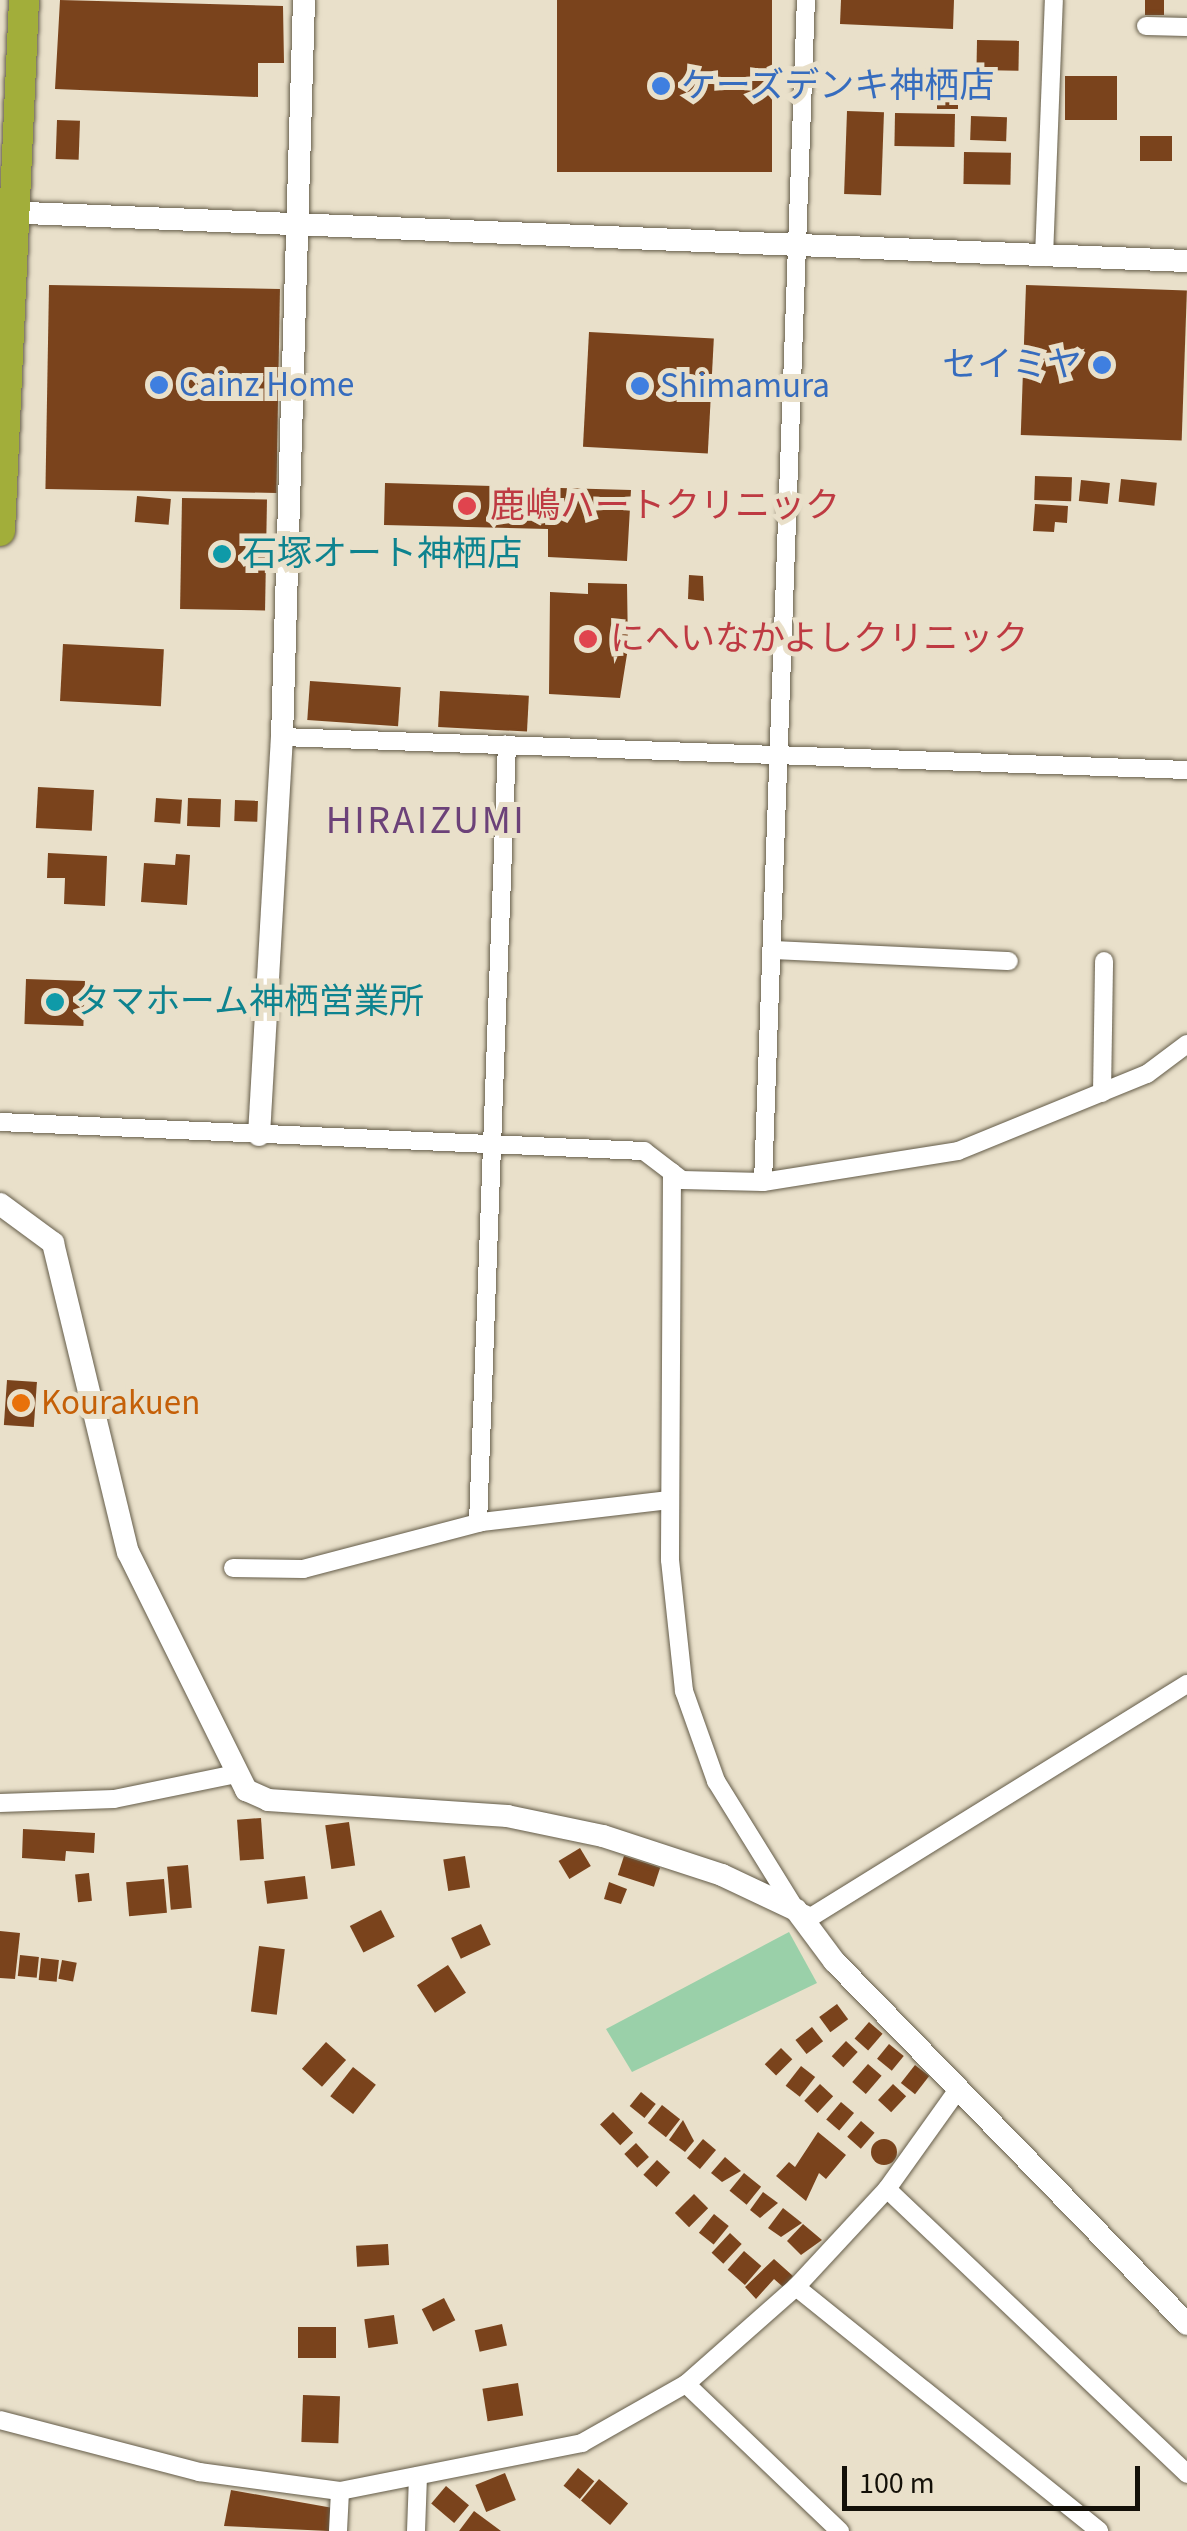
<!DOCTYPE html>
<html>
<head>
<meta charset="utf-8">
<style>
  body { margin:0 }
  #map { position:relative; width:1187px; height:2531px; overflow:hidden; background:#e9e0ca; font-family:"Source Sans 3","Noto Sans JP",sans-serif }
  div>[style] { position:absolute }
  [style*='--x'] { left:calc(var(--x)*1px); top:calc(var(--y)*1px); width:calc(var(--w)*1px); rotate:calc(var(--a)*1deg) }
  .green>* { inset:0; background:#9ad0a9 }
  .building>* { inset:0; background:#7a431c; transform-origin:0 0 }
  .round { border-radius:50% }
  .roads { filter:drop-shadow(0 0 2px #645c49) drop-shadow(0 0 2px #645c49) }
  .minor>* { height:18px; margin:-9px; padding:0 9px; transform-origin:9px; border-radius:9px; background:#fff }
  .tertiary>* { height:22px; margin:-11px; padding:0 11px; transform-origin:11px; border-radius:11px; background:#fff }
  .trunk>* { height:30px; margin:-15px; padding:0 15px; transform-origin:15px; border-radius:15px; background:#a2ae3a }
  .dots>* { width:28px; height:28px; translate:-50% -50%; box-sizing:border-box; border:5px solid #e9e0ca; border-radius:50% }
  span { translate:-50% -50%; white-space:nowrap; text-align:center; line-height:1.15; -webkit-text-stroke:10px #e9e0ca; paint-order:stroke }
  .shop-label { font-size:35px; color:#366cbe }
  .left { translate:0 -50%; text-align:left }
  .right { translate:-100% -50%; text-align:right }
  .health-label { font-size:35px; color:#be3a42 }
  .culture-label { font-size:35px; color:#0d838f }
  .food-label { font-size:35px; color:#c56008 }
  .quarter-label { font-size:40px; color:#6c4279; letter-spacing:2.5px }
  .scale { position:absolute; left:842px; top:2466px; width:298px; height:45px; box-sizing:border-box; border:5px solid #131008; border-top:0; padding-left:12px; font-size:30px; line-height:35px; white-space:nowrap; color:#131008; -webkit-text-stroke:8px #e9e0ca; paint-order:stroke }
</style>
</head>
<body>
<div id="map">
  <div class="green">
    <i style="clip-path:polygon(789px 1932px,817px 1983px,632px 2072px,606px 2029px)"></i>
  </div>
  <div class="building">
    <i style="clip-path:polygon(60px 0,283px 6px,284px 63px,258px 63px,258px 97px,55px 89px)"></i>
    <i style="left:557px;top:0;width:215px;height:172px"></i>
    <i style="clip-path:polygon(841px 0,954px 0,953px 29px,840px 24px)"></i>
    <i style="left:1145px;top:0;width:19px;height:15px"></i>
    <i style="left:977px;top:40px;width:42px;height:30px;rotate:1deg"></i>
    <i style="left:937px;top:72px;width:21px;height:37px"></i>
    <i style="left:1065px;top:76px;width:52px;height:44px"></i>
    <i style="left:847px;top:111px;width:37px;height:83px;rotate:2deg"></i>
    <i style="left:895px;top:113px;width:60px;height:33px;rotate:1deg"></i>
    <i style="left:971px;top:116px;width:36px;height:24px;rotate:2deg"></i>
    <i style="left:57px;top:120px;width:23px;height:39px;rotate:2deg"></i>
    <i style="left:1172px;top:136px;width:25px;height:32px;rotate:90deg"></i>
    <i style="left:964px;top:152px;width:47px;height:32px;rotate:1deg"></i>
    <i style="left:49px;top:285px;width:231px;height:204px;rotate:1deg"></i>
    <i style="left:1026px;top:285px;width:161px;height:150px;rotate:2deg"></i>
    <i style="left:589px;top:332px;width:125px;height:115px;rotate:3deg"></i>
    <i style="left:1035px;top:476px;width:37px;height:24px;rotate:2deg"></i>
    <i style="left:1121px;top:479px;width:36px;height:23px;rotate:6deg"></i>
    <i style="left:1081px;top:480px;width:29px;height:21px;rotate:6deg"></i>
    <i style="clip-path:polygon(385px 483px,631px 490px,627px 561px,548px 557px,548px 529px,384px 525px)"></i>
    <i style="left:137px;top:496px;width:34px;height:26px;rotate:5deg"></i>
    <i style="left:182px;top:498px;width:85px;height:111px;rotate:1deg"></i>
    <i style="clip-path:polygon(1035px 504px,1068px 506px,1067px 523px,1055px 522px,1054px 532px,1033px 531px)"></i>
    <i style="clip-path:polygon(689px 575px,703px 576px,704px 601px,688px 599px)"></i>
    <i style="clip-path:polygon(588px 583px,627px 584px,628px 648px,620px 698px,549px 694px,550px 592px,588px 594px)"></i>
    <i style="left:63px;top:644px;width:101px;height:57px;rotate:3deg"></i>
    <i style="left:310px;top:681px;width:91px;height:39px;rotate:4deg"></i>
    <i style="left:440px;top:691px;width:89px;height:36px;rotate:3deg"></i>
    <i style="left:38px;top:787px;width:56px;height:41px;rotate:3deg"></i>
    <i style="left:156px;top:798px;width:26px;height:24px;rotate:4deg"></i>
    <i style="left:188px;top:798px;width:33px;height:28px;rotate:2deg"></i>
    <i style="left:235px;top:800px;width:23px;height:21px;rotate:2deg"></i>
    <i style="clip-path:polygon(48px 853px,107px 856px,105px 906px,64px 904px,65px 878px,47px 878px)"></i>
    <i style="clip-path:polygon(176px 854px,190px 855px,187px 905px,141px 902px,144px 863px,175px 865px)"></i>
    <i style="left:26px;top:979px;width:59px;height:45px;rotate:2deg"></i>
    <i style="left:7px;top:1380px;width:30px;height:45px;rotate:4deg"></i>
    <i style="left:261px;top:1818px;width:41px;height:24px;rotate:86deg"></i>
    <i style="left:349px;top:1822px;width:44px;height:24px;rotate:82deg"></i>
    <i style="clip-path:polygon(23px 1829px,95px 1833px,94px 1853px,66px 1851px,65px 1861px,22px 1858px)"></i>
    <i style="left:580px;top:1848px;width:21px;height:25px;rotate:59deg"></i>
    <i style="left:465px;top:1856px;width:32px;height:22px;rotate:81deg"></i>
    <i style="left:624px;top:1856px;width:38px;height:20px;rotate:18deg"></i>
    <i style="left:188px;top:1865px;width:43px;height:21px;rotate:85deg"></i>
    <i style="left:89px;top:1873px;width:28px;height:14px;rotate:84deg"></i>
    <i style="left:305px;top:1876px;width:23px;height:41px;rotate:83deg"></i>
    <i style="left:164px;top:1879px;width:34px;height:38px;rotate:85deg"></i>
    <i style="clip-path:polygon(609px 1882px,627px 1889px,621px 1904px,604px 1899px)"></i>
    <i style="left:381px;top:1910px;width:30px;height:35px;rotate:63deg"></i>
    <i style="left:481px;top:1924px;width:23px;height:33px;rotate:65deg"></i>
    <i style="clip-path:polygon(0 1931px,20px 1933px,15px 1979px,0 1978px)"></i>
    <i style="left:259px;top:1946px;width:26px;height:66px;rotate:7deg"></i>
    <i style="left:20px;top:1955px;width:19px;height:21px;rotate:6deg"></i>
    <i style="left:41px;top:1958px;width:18px;height:22px;rotate:6deg"></i>
    <i style="left:62px;top:1960px;width:15px;height:19px;rotate:11deg"></i>
    <i style="left:448px;top:1965px;width:33px;height:37px;rotate:57deg"></i>
    <i style="left:837px;top:2004px;width:19px;height:22px;rotate:54deg"></i>
    <i style="left:869px;top:2022px;width:18px;height:22px;rotate:41deg"></i>
    <i style="left:812px;top:2027px;width:18px;height:21px;rotate:52deg"></i>
    <i style="left:846px;top:2041px;width:16px;height:21px;rotate:43deg"></i>
    <i style="left:326px;top:2042px;width:27px;height:36px;rotate:42deg"></i>
    <i style="left:889px;top:2044px;width:19px;height:19px;rotate:39deg"></i>
    <i style="left:781px;top:2048px;width:16px;height:23px;rotate:45deg"></i>
    <i style="left:868px;top:2064px;width:18px;height:24px;rotate:41deg"></i>
    <i style="left:915px;top:2065px;width:18px;height:23px;rotate:38deg"></i>
    <i style="left:801px;top:2066px;width:18px;height:25px;rotate:38deg"></i>
    <i style="left:353px;top:2067px;width:29px;height:37px;rotate:38deg"></i>
    <i style="left:820px;top:2084px;width:18px;height:23px;rotate:43deg"></i>
    <i style="left:893px;top:2084px;width:18px;height:22px;rotate:43deg"></i>
    <i style="left:641px;top:2092px;width:19px;height:18px;rotate:39deg"></i>
    <i style="left:841px;top:2102px;width:17px;height:23px;rotate:40deg"></i>
    <i style="left:662px;top:2105px;width:23px;height:23px;rotate:38deg"></i>
    <i style="left:613px;top:2112px;width:29px;height:18px;rotate:46deg"></i>
    <i style="clip-path:polygon(683px 2120px,694px 2141px,685px 2152px,669px 2140px)"></i>
    <i style="left:861px;top:2121px;width:18px;height:21px;rotate:41deg"></i>
    <i style="clip-path:polygon(818px 2132px,846px 2155px,826px 2179px,819px 2173px,806px 2201px,776px 2176px,789px 2162px,795px 2167px)"></i>
    <i style="left:703px;top:2139px;width:17px;height:25px;rotate:40deg"></i>
    <i class="round" style="left:871px;top:2139px;width:26px;height:26px"></i>
    <i style="left:636px;top:2143px;width:19px;height:16px;rotate:47deg"></i>
    <i style="clip-path:polygon(725px 2157px,741px 2171px,722px 2182px,711px 2173px)"></i>
    <i style="left:657px;top:2160px;width:18px;height:20px;rotate:43deg"></i>
    <i style="left:744px;top:2173px;width:22px;height:23px;rotate:39deg"></i>
    <i style="clip-path:polygon(763px 2192px,778px 2203px,760px 2218px,750px 2210px)"></i>
    <i style="left:694px;top:2194px;width:20px;height:27px;rotate:45deg"></i>
    <i style="clip-path:polygon(783px 2208px,802px 2223px,781px 2237px,768px 2228px)"></i>
    <i style="left:714px;top:2214px;width:19px;height:24px;rotate:39deg"></i>
    <i style="clip-path:polygon(803px 2224px,822px 2240px,801px 2255px,787px 2241px)"></i>
    <i style="left:730px;top:2233px;width:16px;height:27px;rotate:43deg"></i>
    <i style="left:388px;top:2244px;width:21px;height:32px;rotate:87deg"></i>
    <i style="left:744px;top:2251px;width:23px;height:25px;rotate:41deg"></i>
    <i style="clip-path:polygon(774px 2259px,793px 2276px,783px 2287px,774px 2279px,756px 2299px,745px 2287px)"></i>
    <i style="left:444px;top:2298px;width:25px;height:25px;rotate:63deg"></i>
    <i style="left:394px;top:2315px;width:29px;height:30px;rotate:82deg"></i>
    <i style="left:502px;top:2324px;width:22px;height:28px;rotate:77deg"></i>
    <i style="left:336px;top:2327px;width:31px;height:38px;rotate:90deg"></i>
    <i style="left:518px;top:2383px;width:33px;height:36px;rotate:81deg"></i>
    <i style="left:303px;top:2395px;width:37px;height:47px;rotate:2deg"></i>
    <i style="left:578px;top:2468px;width:21px;height:23px;rotate:39deg"></i>
    <i style="left:505px;top:2473px;width:29px;height:32px;rotate:68deg"></i>
    <i style="left:599px;top:2479px;width:38px;height:28px;rotate:40deg"></i>
    <i style="left:446px;top:2486px;width:30px;height:23px;rotate:40deg"></i>
    <i style="clip-path:polygon(231px 2490px,333px 2508px,329px 2531px,224px 2526px)"></i>
    <i style="clip-path:polygon(474px 2511px,501px 2531px,459px 2531px)"></i>
  </div>
  <div class="roads">
    <div class="minor">
      <i style="--x:1146;--y:26;--w:41;--a:1.4"></i>
      <i style="--x:1044;--y:257;--w:257;--a:-87.8"></i>
      <i style="--x:282;--y:737;--w:906;--a:2.09"></i>
      <i style="--x:772;--y:950;--w:237;--a:2.7"></i>
      <i style="--x:1102;--y:1093;--w:132;--a:-89.1"></i>
      <i style="--x:0;--y:1122;--w:645;--a:2.58"></i>
      <i style="--x:644;--y:1151;--w:48;--a:37.3"></i>
      <i style="--x:682;--y:1180;--w:81;--a:1.4"></i>
      <i style="--x:763;--y:1182;--w:197;--a:-9"></i>
      <i style="--x:958;--y:1151;--w:204;--a:-22.2"></i>
      <i style="--x:1147;--y:1074;--w:50;--a:-36.9"></i>
      <i style="--x:672;--y:1172;--w:388;--a:90.3"></i>
      <i style="--x:670;--y:1560;--w:132;--a:83.9"></i>
      <i style="--x:684;--y:1691;--w:96;--a:70.4"></i>
      <i style="--x:716;--y:1781;--w:152;--a:58.2"></i>
      <i style="--x:796;--y:1910;--w:17;--a:25"></i>
      <i style="--x:811;--y:1917;--w:442;--a:-31.8"></i>
      <i style="--x:763;--y:1182;--w:1183;--a:-87.92"></i>
      <i style="--x:478;--y:1523;--w:779;--a:-87.87"></i>
      <i style="--x:233;--y:1568;--w:70;--a:0.8"></i>
      <i style="--x:303;--y:1569;--w:185;--a:-14.7"></i>
      <i style="--x:482;--y:1522;--w:188;--a:-6.7"></i>
      <i style="--x:0;--y:1803;--w:114;--a:-2"></i>
      <i style="--x:114;--y:1799;--w:125;--a:-11.6"></i>
      <i style="--x:887;--y:2189;--w:414;--a:43.5"></i>
      <i style="--x:796;--y:2287;--w:389;--a:38.8"></i>
      <i style="--x:686;--y:2384;--w:213;--a:43.7"></i>
      <i style="--x:0;--y:2420;--w:206;--a:14.6"></i>
      <i style="--x:199;--y:2472;--w:142;--a:7.7"></i>
      <i style="--x:340;--y:2491;--w:247;--a:-11.2"></i>
      <i style="--x:582;--y:2443;--w:120;--a:-29.6"></i>
      <i style="--x:686;--y:2384;--w:147;--a:-41.4"></i>
      <i style="--x:796;--y:2287;--w:134;--a:-47.1"></i>
      <i style="--x:887;--y:2189;--w:124;--a:-54.5"></i>
      <i style="--x:338;--y:2531;--w:40;--a:-87.1"></i>
      <i style="--x:416;--y:2531;--w:55;--a:-87.9"></i>
    </div>
    <div class="tertiary">
      <i style="--x:2;--y:212;--w:1186;--a:2.37"></i>
      <i style="--x:259;--y:1135;--w:399;--a:-86.7"></i>
      <i style="--x:282;--y:737;--w:737;--a:-88.29"></i>
      <i style="--x:0;--y:1204;--w:66;--a:36.3"></i>
      <i style="--x:53;--y:1243;--w:318;--a:76.4"></i>
      <i style="--x:128;--y:1552;--w:266;--a:63.6"></i>
      <i style="--x:246;--y:1790;--w:24;--a:24"></i>
      <i style="--x:268;--y:1800;--w:240;--a:3.8"></i>
      <i style="--x:507;--y:1816;--w:98;--a:11.8"></i>
      <i style="--x:603;--y:1836;--w:125;--a:18.1"></i>
      <i style="--x:722;--y:1875;--w:82;--a:25.3"></i>
      <i style="--x:796;--y:1910;--w:64;--a:53.3"></i>
      <i style="--x:834;--y:1961;--w:506;--a:45.8"></i>
    </div>
    <div class="trunk">
      <i style="--x:0;--y:531;--w:532;--a:-87.41"></i>
    </div>
  </div>
  <div class="dots">
    <i style="left:661px;top:86px;background:#3f7fe0"></i>
    <i style="left:1102px;top:365px;background:#3f7fe0"></i>
    <i style="left:159px;top:385px;background:#3f7fe0"></i>
    <i style="left:640px;top:386px;background:#3f7fe0"></i>
    <i style="left:467px;top:506px;background:#e0444e"></i>
    <i style="left:222px;top:554px;background:#0f9aa8"></i>
    <i style="left:588px;top:639px;background:#e0444e"></i>
    <i style="left:55px;top:1002px;background:#0f9aa8"></i>
    <i style="left:21px;top:1403px;background:#e8710a"></i>
  </div>
  <div class="shop-label">
    <span class="left" style="left:681px;top:86px">ケーズデンキ神栖店</span>
    <span class="right" style="left:1082px;top:365px">セイミヤ</span>
    <span class="left" style="left:179px;top:385px">Cainz Home</span>
    <span class="left" style="left:660px;top:386px">Shimamura</span>
  </div>
  <div class="health-label">
    <span class="left" style="left:490px;top:506px">鹿嶋ハートクリニック</span>
    <span class="left" style="left:610px;top:639px">にへいなかよしクリニック</span>
  </div>
  <div class="culture-label">
    <span class="left" style="left:242px;top:554px">石塚オート神栖店</span>
    <span class="left" style="left:75px;top:1002px">タマホーム神栖営業所</span>
  </div>
  <div class="food-label">
    <span class="left" style="left:41px;top:1403px">Kourakuen</span>
  </div>
  <div class="quarter-label">
    <span style="left:426px;top:821px">HIRAIZUMI</span>
  </div>
  <div class="scale">100 m</div>
</div>
</body>
</html>
